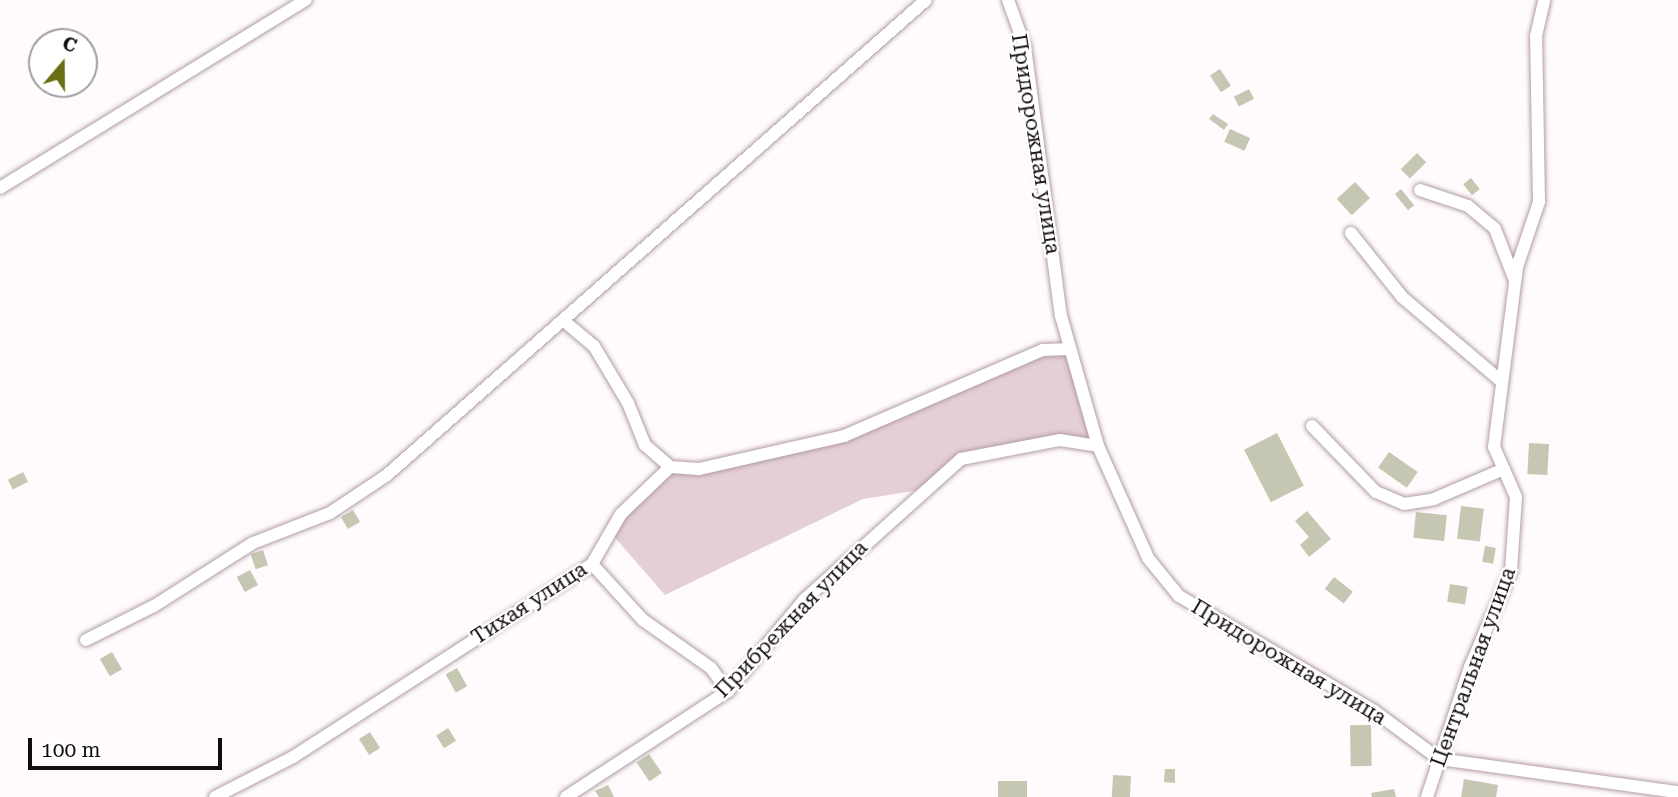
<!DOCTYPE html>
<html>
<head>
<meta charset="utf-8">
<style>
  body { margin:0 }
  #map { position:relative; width:1678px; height:797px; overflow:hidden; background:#fffafc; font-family:"Roboto Serif",serif }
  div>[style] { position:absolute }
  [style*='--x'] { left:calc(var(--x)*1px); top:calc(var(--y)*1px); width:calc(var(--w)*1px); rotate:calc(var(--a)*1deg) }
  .green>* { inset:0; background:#e5cfd7 }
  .building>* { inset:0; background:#c5c7b2; transform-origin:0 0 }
  .roads { filter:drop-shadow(0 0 2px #b29ca5) drop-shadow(0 0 2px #b29ca5) }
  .street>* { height:12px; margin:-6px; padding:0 6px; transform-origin:6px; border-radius:6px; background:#fff }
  span { translate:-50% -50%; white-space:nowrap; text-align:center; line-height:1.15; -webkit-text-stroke:5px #fff; paint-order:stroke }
  .street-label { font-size:21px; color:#140c10 }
  .north { position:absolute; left:28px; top:28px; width:70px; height:70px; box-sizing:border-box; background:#fff; border:2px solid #a19e9f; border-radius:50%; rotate:20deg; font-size:19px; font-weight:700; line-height:28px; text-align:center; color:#140c10 }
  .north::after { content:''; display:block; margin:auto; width:24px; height:32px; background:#6a6e12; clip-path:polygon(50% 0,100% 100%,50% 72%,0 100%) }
  .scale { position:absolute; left:28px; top:738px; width:194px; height:32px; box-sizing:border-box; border:4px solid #140c10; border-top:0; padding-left:9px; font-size:21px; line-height:24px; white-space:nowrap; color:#140c10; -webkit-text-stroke:5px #fff; paint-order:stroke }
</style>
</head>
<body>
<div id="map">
  <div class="green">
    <i style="clip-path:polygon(1070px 349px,1098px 446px,1060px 440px,961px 459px,920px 490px,863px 499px,665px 595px,610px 532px,670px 467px,699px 469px,844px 436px,1043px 350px)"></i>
  </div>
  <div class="building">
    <i style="left:1220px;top:69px;width:20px;height:12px;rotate:57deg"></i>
    <i style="left:1249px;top:89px;width:11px;height:17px;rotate:63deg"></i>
    <i style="clip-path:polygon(1213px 114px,1228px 124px,1224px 130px,1209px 119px)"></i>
    <i style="left:1230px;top:129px;width:22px;height:14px;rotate:24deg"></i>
    <i style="left:1417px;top:153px;width:13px;height:23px;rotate:45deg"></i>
    <i style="left:1471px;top:178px;width:14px;height:10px;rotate:51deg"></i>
    <i style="left:1355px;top:182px;width:22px;height:25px;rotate:47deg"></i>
    <i style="left:1401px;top:189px;width:21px;height:8px;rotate:51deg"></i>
    <i style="left:1277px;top:433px;width:59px;height:37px;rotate:63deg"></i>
    <i style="left:1529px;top:443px;width:20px;height:31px;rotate:3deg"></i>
    <i style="left:1389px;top:452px;width:35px;height:19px;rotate:35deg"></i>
    <i style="left:23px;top:472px;width:11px;height:17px;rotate:63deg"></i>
    <i style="left:1461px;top:506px;width:23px;height:33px;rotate:7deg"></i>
    <i style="left:353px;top:510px;width:14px;height:14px;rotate:60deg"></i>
    <i style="clip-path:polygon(1307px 511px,1331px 539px,1309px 557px,1300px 545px,1309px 537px,1295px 521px)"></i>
    <i style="left:1416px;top:512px;width:31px;height:26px;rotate:6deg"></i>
    <i style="left:1485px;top:546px;width:11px;height:16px;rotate:10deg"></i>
    <i style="left:263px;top:550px;width:16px;height:13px;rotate:72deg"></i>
    <i style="left:250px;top:570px;width:17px;height:15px;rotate:62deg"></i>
    <i style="left:1334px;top:577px;width:24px;height:15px;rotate:38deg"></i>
    <i style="left:1450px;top:584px;width:18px;height:18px;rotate:9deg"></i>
    <i style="left:112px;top:652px;width:20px;height:14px;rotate:60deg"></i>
    <i style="left:457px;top:668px;width:21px;height:13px;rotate:61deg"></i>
    <i style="left:1371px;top:725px;width:41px;height:21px;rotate:89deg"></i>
    <i style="left:448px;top:728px;width:15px;height:14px;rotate:58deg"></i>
    <i style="left:370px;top:732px;width:19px;height:13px;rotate:58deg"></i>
    <i style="left:649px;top:754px;width:23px;height:15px;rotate:56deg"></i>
    <i style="clip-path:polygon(1165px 769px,1175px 769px,1175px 783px,1164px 782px)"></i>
    <i style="left:1113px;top:775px;width:18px;height:22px;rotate:3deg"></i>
    <i style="clip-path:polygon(1464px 779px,1498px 785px,1496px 797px,1461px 797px)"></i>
    <i style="left:1027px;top:781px;width:16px;height:29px;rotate:90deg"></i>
    <i style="clip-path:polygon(608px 785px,614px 797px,599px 797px,595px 791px)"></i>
    <i style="clip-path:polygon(1394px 789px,1396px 797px,1372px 797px,1371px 793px)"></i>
  </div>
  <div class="roads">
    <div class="street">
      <i style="--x:1008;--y:0;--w:50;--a:70.1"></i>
      <i style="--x:1025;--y:47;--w:271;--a:82.4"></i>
      <i style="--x:1061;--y:316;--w:135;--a:74.1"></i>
      <i style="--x:1098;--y:446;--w:123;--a:65.9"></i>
      <i style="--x:1148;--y:558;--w:49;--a:50.8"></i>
      <i style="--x:1179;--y:596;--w:226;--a:30.5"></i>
      <i style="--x:1374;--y:711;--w:81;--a:36.4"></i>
      <i style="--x:1439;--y:759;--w:241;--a:7.9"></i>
      <i style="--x:0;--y:188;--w:359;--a:-31.6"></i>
      <i style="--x:1420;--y:190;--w:51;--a:18.4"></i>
      <i style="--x:1468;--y:206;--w:35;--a:40"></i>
      <i style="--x:1495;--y:229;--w:53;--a:68.8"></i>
      <i style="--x:1351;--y:233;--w:82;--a:51.4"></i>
      <i style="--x:1402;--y:297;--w:130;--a:40.3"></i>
      <i style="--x:564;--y:321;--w:39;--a:40"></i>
      <i style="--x:594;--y:346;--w:66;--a:59.2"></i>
      <i style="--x:628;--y:403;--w:45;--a:68"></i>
      <i style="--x:645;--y:445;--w:33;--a:41"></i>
      <i style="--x:1312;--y:426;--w:92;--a:45.9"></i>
      <i style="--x:1376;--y:492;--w:30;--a:23"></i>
      <i style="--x:1404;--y:504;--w:30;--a:-9"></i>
      <i style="--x:1434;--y:499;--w:76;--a:-23.2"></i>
      <i style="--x:592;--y:564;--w:76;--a:47.7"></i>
      <i style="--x:643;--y:620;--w:83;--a:35.2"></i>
      <i style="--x:711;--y:668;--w:29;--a:54"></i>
      <i style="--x:86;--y:640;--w:76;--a:-26.6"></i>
      <i style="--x:154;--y:606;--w:117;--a:-32.5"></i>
      <i style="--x:253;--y:543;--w:83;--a:-21.3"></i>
      <i style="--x:330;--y:513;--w:69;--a:-33.7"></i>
      <i style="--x:387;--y:475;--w:718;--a:-41.39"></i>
      <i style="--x:215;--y:797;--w:88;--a:-27.1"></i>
      <i style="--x:293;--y:757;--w:356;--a:-32.8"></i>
      <i style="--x:592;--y:564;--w:58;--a:-59.9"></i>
      <i style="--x:621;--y:514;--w:68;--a:-43.8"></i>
      <i style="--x:670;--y:467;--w:29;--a:4"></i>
      <i style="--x:699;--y:469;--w:149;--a:-12.8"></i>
      <i style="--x:844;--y:436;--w:217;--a:-23.4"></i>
      <i style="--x:1043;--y:350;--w:27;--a:-2"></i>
      <i style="--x:566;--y:797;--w:194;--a:-33.2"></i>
      <i style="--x:728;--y:691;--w:119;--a:-50.1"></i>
      <i style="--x:804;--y:600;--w:211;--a:-41.9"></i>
      <i style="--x:961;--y:459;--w:101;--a:-10.9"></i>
      <i style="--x:1060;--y:440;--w:38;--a:9"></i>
      <i style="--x:1427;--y:797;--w:137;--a:-71.7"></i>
      <i style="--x:1470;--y:667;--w:104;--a:-66.9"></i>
      <i style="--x:1511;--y:571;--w:74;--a:-86.1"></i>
      <i style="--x:1516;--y:497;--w:55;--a:-113.7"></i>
      <i style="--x:1494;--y:447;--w:181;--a:-82.7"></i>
      <i style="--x:1517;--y:267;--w:69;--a:-71.3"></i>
      <i style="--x:1539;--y:202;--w:166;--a:-91"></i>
      <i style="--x:1536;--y:36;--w:37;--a:-77"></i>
    </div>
  </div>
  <div class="street-label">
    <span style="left:1036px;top:144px;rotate:81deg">Придорожная улица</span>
    <span style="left:529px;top:603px;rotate:-33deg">Тихая улица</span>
    <span style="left:791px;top:619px;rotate:-46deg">Прибрежная улица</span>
    <span style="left:1289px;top:662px;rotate:31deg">Придорожная улица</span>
    <span style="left:1473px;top:667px;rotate:-70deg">Центральная улица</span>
  </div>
  <div class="north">С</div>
  <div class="scale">100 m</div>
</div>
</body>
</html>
